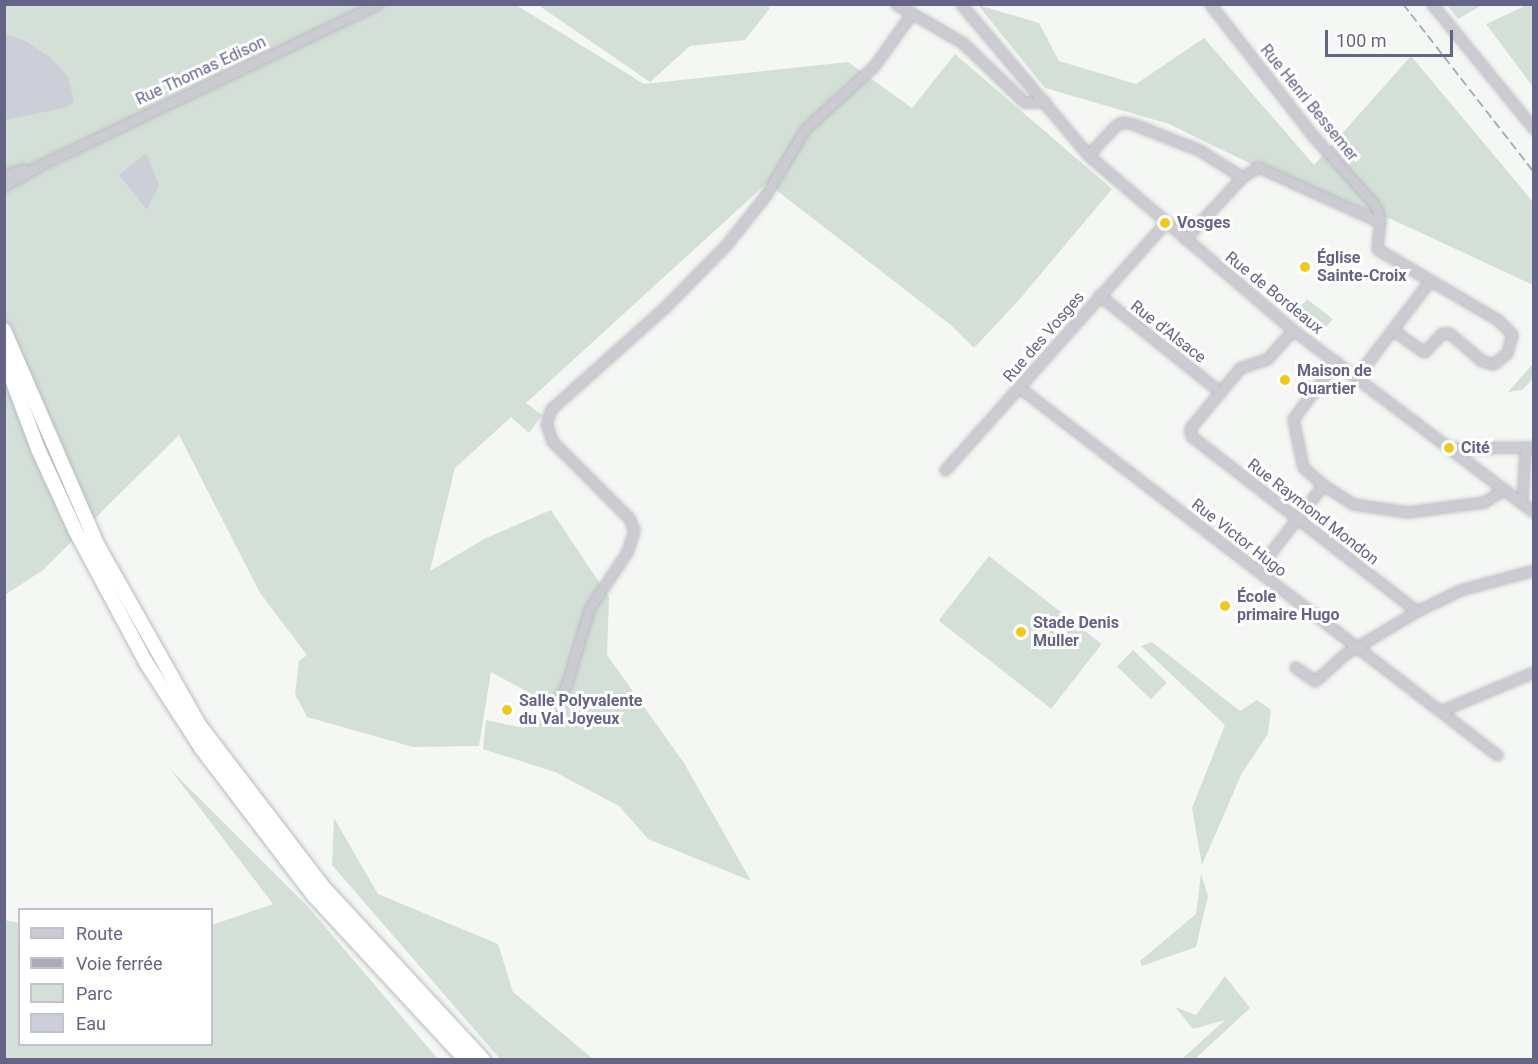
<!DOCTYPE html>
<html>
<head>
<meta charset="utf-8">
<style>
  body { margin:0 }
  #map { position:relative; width:1538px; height:1064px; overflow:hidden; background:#f5f7f4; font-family:Roboto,sans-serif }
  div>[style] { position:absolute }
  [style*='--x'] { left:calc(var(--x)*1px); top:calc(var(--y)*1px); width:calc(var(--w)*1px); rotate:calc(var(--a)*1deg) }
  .green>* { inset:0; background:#d4e0d7; transform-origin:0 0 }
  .water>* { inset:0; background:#cdcfd8 }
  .roads { filter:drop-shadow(0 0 2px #bbbbc0) drop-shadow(0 0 2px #bbbbc0) }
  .minor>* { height:9px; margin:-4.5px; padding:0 4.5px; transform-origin:4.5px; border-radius:4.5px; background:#cbcbd1 }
  .highway>* { height:14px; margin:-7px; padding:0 7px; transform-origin:7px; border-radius:7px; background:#fff }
  .rail>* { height:2px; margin-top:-1px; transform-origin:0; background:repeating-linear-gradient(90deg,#acacb6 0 9px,transparent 0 13.5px) }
  .dots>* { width:16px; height:16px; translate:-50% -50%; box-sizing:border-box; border:3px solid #fff; border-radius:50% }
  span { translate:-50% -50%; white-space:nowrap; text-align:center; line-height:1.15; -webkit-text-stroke:6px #fff; paint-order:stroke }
  .street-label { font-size:16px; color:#656487 }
  .poi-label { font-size:16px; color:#656487; font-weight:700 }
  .left { translate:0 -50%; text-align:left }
  .frame { position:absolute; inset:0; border:6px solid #656487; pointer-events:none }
  .legend { position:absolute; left:18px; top:908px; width:195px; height:138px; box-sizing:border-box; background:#fff; border:2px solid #c1c1cf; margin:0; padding:8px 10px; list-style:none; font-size:18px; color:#656487 }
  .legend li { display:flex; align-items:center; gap:12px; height:30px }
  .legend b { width:30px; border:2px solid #c1c1cf }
  .scale { position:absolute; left:1325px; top:30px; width:128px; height:27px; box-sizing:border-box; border:3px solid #656487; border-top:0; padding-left:8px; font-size:18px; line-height:21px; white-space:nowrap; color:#656487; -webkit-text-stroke:4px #fff; paint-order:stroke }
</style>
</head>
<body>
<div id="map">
  <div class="green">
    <i style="clip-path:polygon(765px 4px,770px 8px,745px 40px,690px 46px,650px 82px,538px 5px)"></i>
    <i style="clip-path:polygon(5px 5px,516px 5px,644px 84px,848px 62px,912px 108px,955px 54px,1112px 189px,1019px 300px,974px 348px,952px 326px,767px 183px,526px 403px,542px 415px,529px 433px,511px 417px,455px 468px,430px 571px,484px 539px,551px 510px,609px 597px,607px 655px,684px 763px,751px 881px,648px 839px,619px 806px,555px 772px,483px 749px,486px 720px,524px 728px,546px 702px,491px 672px,479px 746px,413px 747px,307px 717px,295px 694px,299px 661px,307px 655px,260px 593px,179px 435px,43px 570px,5px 595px)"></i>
    <i style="clip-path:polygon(978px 5px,1039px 23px,1059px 61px,1136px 84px,1204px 38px,1314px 165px,1411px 56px,1533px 202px,1533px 285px,1391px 219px,1284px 180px,1169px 124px,1045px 88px)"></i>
    <i style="clip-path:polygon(1447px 5px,1482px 5px,1458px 19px)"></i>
    <i style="clip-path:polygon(1518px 5px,1533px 5px,1533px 87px,1486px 24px,1525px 6px)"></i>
    <i style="clip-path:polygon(1307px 299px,1333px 319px,1322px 332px,1300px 308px)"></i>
    <i style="clip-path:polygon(1533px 364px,1533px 379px,1522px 390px,1508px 392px)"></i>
    <i style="left:989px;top:556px;width:143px;height:82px;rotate:38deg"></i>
    <i style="clip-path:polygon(1152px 642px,1240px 711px,1257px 700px,1271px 710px,1268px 734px,1242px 773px,1202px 865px,1192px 808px,1225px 725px,1141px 646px)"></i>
    <i style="left:1133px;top:650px;width:47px;height:23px;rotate:44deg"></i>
    <i style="clip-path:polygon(170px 769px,309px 908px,438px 1059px,5px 1059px,5px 920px,19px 923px,20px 1044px,212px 1044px,212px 925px,273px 904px)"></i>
    <i style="clip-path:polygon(334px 818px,378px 894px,498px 944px,513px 992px,593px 1059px,500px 1059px,332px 865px)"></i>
    <i style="clip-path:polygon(1201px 874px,1208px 896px,1196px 947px,1142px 966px,1140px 961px,1196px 914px)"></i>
    <i style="clip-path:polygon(1225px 976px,1250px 1008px,1195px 1059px,1182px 1059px,1225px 1020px,1193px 1029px,1175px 1007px,1196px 1015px)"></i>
  </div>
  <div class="water">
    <i style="clip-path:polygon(5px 34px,26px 41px,51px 58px,68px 77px,74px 101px,64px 108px,5px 120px)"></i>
    <i style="clip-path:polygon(146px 153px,159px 185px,147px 210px,119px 175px)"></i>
  </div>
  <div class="roads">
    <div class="minor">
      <i style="--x:896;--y:4;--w:78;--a:30.2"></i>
      <i style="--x:963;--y:43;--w:85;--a:44"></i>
      <i style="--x:1024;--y:102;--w:21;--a:0"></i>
      <i style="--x:961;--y:4;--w:197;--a:49.9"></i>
      <i style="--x:1088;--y:155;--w:270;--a:40.5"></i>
      <i style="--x:1293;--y:330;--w:302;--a:37.1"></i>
      <i style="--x:1210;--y:4;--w:169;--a:52"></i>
      <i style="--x:1314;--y:137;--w:93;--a:48.1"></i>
      <i style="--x:1376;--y:206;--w:14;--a:73"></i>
      <i style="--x:1380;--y:219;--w:30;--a:96"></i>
      <i style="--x:1377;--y:249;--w:140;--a:30.4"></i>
      <i style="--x:1498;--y:320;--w:20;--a:45"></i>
      <i style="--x:1512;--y:334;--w:20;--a:105"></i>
      <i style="--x:1507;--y:353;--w:18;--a:142"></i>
      <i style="--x:1493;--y:364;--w:11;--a:-165"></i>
      <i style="--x:1482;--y:361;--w:43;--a:-139.7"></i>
      <i style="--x:1449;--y:333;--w:7;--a:180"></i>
      <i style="--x:1442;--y:333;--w:26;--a:133"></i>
      <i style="--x:1424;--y:352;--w:39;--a:-145"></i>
      <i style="--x:1432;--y:4;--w:161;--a:50.8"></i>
      <i style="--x:1088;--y:155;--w:40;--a:-47"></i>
      <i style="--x:1115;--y:126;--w:8;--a:-30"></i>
      <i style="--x:1122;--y:122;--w:11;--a:10"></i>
      <i style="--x:1133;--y:124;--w:71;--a:21.5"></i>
      <i style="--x:1199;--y:150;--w:51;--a:32.1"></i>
      <i style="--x:1242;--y:177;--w:19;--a:-32"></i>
      <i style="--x:1258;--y:167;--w:134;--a:24.3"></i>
      <i style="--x:4;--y:175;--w:21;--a:-17"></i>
      <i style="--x:4;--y:186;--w:39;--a:-30"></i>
      <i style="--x:38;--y:166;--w:376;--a:-25.5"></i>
      <i style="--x:1185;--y:239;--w:84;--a:-47.4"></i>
      <i style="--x:1099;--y:295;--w:154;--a:38.7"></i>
      <i style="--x:1293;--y:330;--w:39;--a:132"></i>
      <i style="--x:1267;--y:359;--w:28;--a:162"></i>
      <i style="--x:1240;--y:368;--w:78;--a:129.8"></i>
      <i style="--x:1190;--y:428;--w:8;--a:83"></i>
      <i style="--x:1191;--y:436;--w:286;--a:37.8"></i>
      <i style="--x:1336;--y:361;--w:72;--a:126.6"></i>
      <i style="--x:1293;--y:419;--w:49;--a:78.2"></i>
      <i style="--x:1303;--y:467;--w:27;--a:42"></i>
      <i style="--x:1323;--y:485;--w:36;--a:32"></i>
      <i style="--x:1353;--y:504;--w:55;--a:8.4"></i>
      <i style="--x:1407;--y:512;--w:78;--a:-7.4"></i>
      <i style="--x:1484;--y:502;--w:24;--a:-33"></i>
      <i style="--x:1356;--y:377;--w:120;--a:-52.5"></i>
      <i style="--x:1020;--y:388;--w:602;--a:37.57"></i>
      <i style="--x:1449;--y:448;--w:85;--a:-0.7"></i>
      <i style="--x:945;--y:470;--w:331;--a:-48.3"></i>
      <i style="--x:1522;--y:503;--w:54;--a:-86.8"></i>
      <i style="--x:1257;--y:570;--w:108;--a:-52.2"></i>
      <i style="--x:1295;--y:667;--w:24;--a:35"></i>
      <i style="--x:1315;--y:681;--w:40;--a:-42"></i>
      <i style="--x:1345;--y:654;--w:84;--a:-30.8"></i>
      <i style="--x:1417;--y:611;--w:48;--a:-26"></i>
      <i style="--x:1460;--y:590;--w:77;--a:-15.1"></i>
      <i style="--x:555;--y:706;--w:26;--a:-62"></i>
      <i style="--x:567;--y:683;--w:77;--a:-73.4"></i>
      <i style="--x:589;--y:609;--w:69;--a:-56.3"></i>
      <i style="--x:627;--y:552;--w:23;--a:-72"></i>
      <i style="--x:634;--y:530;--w:13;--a:-113"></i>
      <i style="--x:629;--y:518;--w:109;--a:-135"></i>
      <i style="--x:552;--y:441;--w:19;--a:-108"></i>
      <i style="--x:546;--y:423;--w:15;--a:-70"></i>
      <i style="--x:551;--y:409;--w:154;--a:-41.8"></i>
      <i style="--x:666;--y:306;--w:86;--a:-45.5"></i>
      <i style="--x:726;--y:245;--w:63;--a:-51.5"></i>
      <i style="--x:765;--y:196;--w:78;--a:-59.2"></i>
      <i style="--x:805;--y:129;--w:93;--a:-42.4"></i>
      <i style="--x:874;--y:66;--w:65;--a:-54.4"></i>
      <i style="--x:1440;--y:711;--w:102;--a:-22.5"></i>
    </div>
    <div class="highway">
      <i style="--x:4;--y:330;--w:236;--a:66.5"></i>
      <i style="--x:98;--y:546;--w:207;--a:60.5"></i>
      <i style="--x:200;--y:726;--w:204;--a:52.6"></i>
      <i style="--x:324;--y:888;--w:234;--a:47.2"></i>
      <i style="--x:4;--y:358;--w:97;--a:69.5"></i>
      <i style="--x:38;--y:449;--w:89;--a:65.4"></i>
      <i style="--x:75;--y:530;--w:152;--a:61.8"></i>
      <i style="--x:147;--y:664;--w:101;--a:57.1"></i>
      <i style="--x:202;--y:749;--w:185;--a:52.7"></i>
      <i style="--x:314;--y:896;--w:224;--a:47.2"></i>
    </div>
  </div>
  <div class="rail">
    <i style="--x:1403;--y:4;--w:213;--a:52.1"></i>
  </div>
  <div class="dots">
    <i style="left:1165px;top:223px;background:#f1c919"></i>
    <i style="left:1305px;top:267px;background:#f1c919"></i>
    <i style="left:1285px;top:380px;background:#f1c919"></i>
    <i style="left:1449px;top:448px;background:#f1c919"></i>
    <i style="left:1225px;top:606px;background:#f1c919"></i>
    <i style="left:1021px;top:632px;background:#f1c919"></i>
    <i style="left:507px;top:710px;background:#f1c919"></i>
  </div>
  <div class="street-label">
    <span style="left:201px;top:71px;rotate:-25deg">Rue Thomas Edison</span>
    <span style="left:1309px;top:103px;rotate:51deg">Rue Henri Bessemer</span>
    <span style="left:1274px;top:293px;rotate:39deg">Rue de Bordeaux</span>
    <span style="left:1168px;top:332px;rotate:38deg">Rue d'Alsace</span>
    <span style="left:1044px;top:337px;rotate:-49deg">Rue des Vosges</span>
    <span style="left:1313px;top:512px;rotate:38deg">Rue Raymond Mondon</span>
    <span style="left:1239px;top:538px;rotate:38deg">Rue Victor Hugo</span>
  </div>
  <div class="poi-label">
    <span class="left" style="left:1177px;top:223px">Vosges</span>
    <span class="left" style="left:1317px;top:267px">Église<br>Sainte-Croix</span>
    <span class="left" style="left:1297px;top:380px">Maison de<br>Quartier</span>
    <span class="left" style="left:1461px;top:448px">Cité</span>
    <span class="left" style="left:1237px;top:606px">École<br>primaire Hugo</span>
    <span class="left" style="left:1033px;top:632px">Stade Denis<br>Muller</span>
    <span class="left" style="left:519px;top:710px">Salle Polyvalente<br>du Val Joyeux</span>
  </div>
  <div class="frame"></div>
  <ul class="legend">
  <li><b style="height:8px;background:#cbcbd1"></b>Route</li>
  <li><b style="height:8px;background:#acacb6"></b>Voie ferrée</li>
  <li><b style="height:16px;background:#d4e0d7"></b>Parc</li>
  <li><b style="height:16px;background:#cdcfd8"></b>Eau</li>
  </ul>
  <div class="scale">100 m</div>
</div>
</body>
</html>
